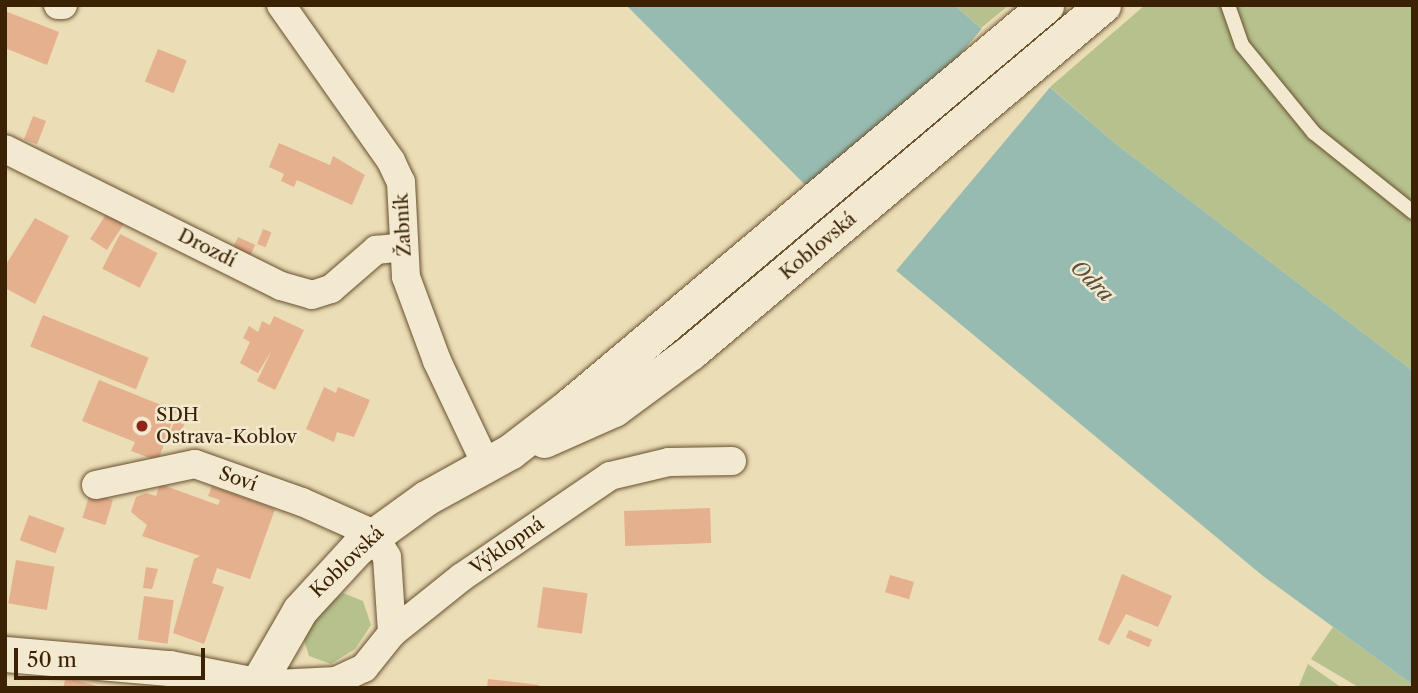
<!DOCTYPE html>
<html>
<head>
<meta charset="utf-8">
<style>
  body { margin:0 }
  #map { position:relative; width:1418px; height:693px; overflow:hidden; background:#ebddb6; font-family:"Libre Caslon Text",serif }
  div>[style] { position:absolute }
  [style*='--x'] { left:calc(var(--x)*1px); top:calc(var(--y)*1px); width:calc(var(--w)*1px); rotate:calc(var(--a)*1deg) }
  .green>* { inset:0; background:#b7c18e }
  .water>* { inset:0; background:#98bbb1 }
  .pier>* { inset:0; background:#ebddb6; transform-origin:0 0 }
  .building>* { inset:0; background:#e5b08e; transform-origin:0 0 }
  .roads { filter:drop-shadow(0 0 2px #685130) drop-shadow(0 0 2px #685130) }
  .service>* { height:14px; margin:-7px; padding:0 7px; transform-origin:7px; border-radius:7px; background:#f2e9d0 }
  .minor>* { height:28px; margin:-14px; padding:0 14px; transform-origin:14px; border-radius:14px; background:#f2e9d0 }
  .tertiary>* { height:35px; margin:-17.5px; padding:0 17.5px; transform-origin:17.5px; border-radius:17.5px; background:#f2e9d0 }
  .dots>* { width:19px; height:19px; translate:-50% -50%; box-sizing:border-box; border:4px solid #f2e9d0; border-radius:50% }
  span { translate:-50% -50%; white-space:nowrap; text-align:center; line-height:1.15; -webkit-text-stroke:5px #f2e9d0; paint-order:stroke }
  .street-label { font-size:19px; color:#3c2204 }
  .poi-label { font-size:19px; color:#3c2204 }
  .left { translate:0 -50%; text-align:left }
  .water-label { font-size:21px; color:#585038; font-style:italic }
  .frame { position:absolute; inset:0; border:7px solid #3c2204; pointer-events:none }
  .scale { position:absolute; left:14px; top:648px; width:191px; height:32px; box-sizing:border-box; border:4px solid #3c2204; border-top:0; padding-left:9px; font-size:21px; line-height:24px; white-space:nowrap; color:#3c2204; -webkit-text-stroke:5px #f2e9d0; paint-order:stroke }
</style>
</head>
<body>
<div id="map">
  <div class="green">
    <i style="clip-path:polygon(954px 5px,1009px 5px,981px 28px)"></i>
    <i style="clip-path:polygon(1145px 5px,1413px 5px,1413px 371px,1116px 144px,1050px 87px)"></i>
    <i style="clip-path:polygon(343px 593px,363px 601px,371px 625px,355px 649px,331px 664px,309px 656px,303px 637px,316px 614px)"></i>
    <i style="clip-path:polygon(1333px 627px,1413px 685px,1413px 688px,1360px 688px,1311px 659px)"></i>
    <i style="clip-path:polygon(1308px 664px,1342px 688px,1298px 688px)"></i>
  </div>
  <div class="water">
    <i style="clip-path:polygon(626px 5px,954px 5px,1116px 144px,1413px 371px,1413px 685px,1263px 576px,863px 243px)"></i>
  </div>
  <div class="pier">
    <i style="left:984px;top:26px;width:90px;height:245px;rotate:40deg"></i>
  </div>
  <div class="building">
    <i style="clip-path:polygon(5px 11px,59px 32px,47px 65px,5px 48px)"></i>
    <i style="left:158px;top:49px;width:31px;height:35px;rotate:22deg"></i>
    <i style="left:33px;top:116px;width:14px;height:25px;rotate:21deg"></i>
    <i style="clip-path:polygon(279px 143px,330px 165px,333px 156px,365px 175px,352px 205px,297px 180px,294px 187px,281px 181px,284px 174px,269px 167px)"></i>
    <i style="left:107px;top:213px;width:20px;height:31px;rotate:33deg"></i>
    <i style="clip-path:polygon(35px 218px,69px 236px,35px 304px,5px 288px,5px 266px)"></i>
    <i style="left:263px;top:229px;width:9px;height:16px;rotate:21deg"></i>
    <i style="left:120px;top:234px;width:42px;height:39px;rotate:27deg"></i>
    <i style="left:238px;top:237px;width:19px;height:14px;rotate:25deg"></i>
    <i style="left:43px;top:315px;width:114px;height:34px;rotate:22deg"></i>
    <i style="clip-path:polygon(274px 316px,304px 330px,275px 390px,257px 381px,272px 350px,258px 373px,240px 363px,250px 342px,243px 338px,249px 326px,258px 332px,262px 321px,270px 325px)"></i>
    <i style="clip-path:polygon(99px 380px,176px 411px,158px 461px,131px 451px,135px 442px,82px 421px)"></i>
    <i style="clip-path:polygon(324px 387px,336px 393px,338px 387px,370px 400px,354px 437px,337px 432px,334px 442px,306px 429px)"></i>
    <i style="left:177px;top:416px;width:10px;height:25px;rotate:24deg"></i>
    <i style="clip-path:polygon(160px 484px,218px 505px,220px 500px,208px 496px,212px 486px,275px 509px,250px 579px,217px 568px,212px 583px,224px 587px,204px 644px,173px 633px,194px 559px,200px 556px,142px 536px,147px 525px,131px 512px,136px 497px,146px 493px,156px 496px)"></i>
    <i style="left:90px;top:493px;width:24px;height:26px;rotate:17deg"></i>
    <i style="left:710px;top:508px;width:35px;height:86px;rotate:88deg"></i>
    <i style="left:29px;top:515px;width:38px;height:27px;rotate:20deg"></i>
    <i style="left:16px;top:560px;width:39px;height:44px;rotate:10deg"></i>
    <i style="clip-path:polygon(146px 567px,158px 569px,152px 589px,143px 588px)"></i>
    <i style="clip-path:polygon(1122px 574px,1172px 596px,1158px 627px,1126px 614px,1109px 645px,1098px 640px)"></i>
    <i style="left:890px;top:575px;width:25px;height:18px;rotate:16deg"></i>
    <i style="left:543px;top:587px;width:45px;height:41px;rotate:8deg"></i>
    <i style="left:144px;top:596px;width:30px;height:44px;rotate:8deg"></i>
    <i style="left:1129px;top:630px;width:25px;height:8px;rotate:23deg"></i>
    <i style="clip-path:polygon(66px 677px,100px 687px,100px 688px,63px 688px)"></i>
    <i style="clip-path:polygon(488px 679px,539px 685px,539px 688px,487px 688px)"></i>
  </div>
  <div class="roads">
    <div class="service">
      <i style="--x:1228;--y:5;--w:42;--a:70.7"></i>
      <i style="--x:1242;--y:45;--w:114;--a:50.7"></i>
      <i style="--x:1314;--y:133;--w:127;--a:38.6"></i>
    </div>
    <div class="minor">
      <i style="--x:58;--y:5;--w:5;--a:0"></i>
      <i style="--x:281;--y:5;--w:191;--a:54.8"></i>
      <i style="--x:391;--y:161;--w:23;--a:65"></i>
      <i style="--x:401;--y:182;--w:95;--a:87"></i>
      <i style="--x:406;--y:277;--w:90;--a:69.7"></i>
      <i style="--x:437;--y:361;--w:114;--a:64.6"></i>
      <i style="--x:5;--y:149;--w:308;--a:26.4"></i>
      <i style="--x:281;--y:286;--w:32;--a:16"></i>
      <i style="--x:312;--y:295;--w:20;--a:-18"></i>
      <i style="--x:331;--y:289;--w:60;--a:-40.9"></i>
      <i style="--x:376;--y:250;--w:28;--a:-6"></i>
      <i style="--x:96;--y:485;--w:101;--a:-12"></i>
      <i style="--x:195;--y:464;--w:114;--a:19.6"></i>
      <i style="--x:302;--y:502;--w:79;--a:24"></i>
      <i style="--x:374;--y:534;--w:26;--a:61"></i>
      <i style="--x:387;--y:557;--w:76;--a:86.2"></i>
      <i style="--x:256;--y:685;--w:80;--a:-2.9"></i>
      <i style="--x:336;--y:681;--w:31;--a:-25"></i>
      <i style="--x:364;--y:668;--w:45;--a:-51.3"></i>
      <i style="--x:392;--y:633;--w:90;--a:-38.7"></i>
      <i style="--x:462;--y:577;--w:179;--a:-34.3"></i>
      <i style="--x:610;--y:476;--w:61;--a:-13.3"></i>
      <i style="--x:669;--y:462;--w:63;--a:-0.9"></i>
    </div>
    <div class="tertiary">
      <i style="--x:544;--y:440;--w:77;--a:-23.9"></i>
      <i style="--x:614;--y:409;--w:96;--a:-36.5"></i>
      <i style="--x:691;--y:352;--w:539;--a:-40.11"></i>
      <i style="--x:5;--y:654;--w:165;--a:4.9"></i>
      <i style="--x:169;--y:668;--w:89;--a:11.1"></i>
      <i style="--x:255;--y:688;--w:90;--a:-60"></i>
      <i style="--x:300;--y:610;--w:84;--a:-47.4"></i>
      <i style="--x:357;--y:548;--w:85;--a:-35.9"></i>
      <i style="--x:426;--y:498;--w:97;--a:-28.9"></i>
      <i style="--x:511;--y:451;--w:72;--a:-37.7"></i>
      <i style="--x:568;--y:407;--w:625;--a:-40.06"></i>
    </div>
  </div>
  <div class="dots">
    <i style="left:142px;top:426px;background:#8f2418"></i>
  </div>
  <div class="street-label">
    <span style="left:403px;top:225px;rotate:-93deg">Žabník</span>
    <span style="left:818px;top:246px;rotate:-40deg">Koblovská</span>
    <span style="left:207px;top:248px;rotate:27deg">Drozdí</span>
    <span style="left:238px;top:479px;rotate:19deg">Soví</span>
    <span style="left:507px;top:546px;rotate:-35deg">Výklopná</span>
    <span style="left:347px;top:562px;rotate:-44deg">Koblovská</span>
  </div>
  <div class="poi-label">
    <span class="left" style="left:156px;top:426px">SDH<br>Ostrava-Koblov</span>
  </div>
  <div class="water-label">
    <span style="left:1092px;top:281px;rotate:44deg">Odra</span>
  </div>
  <div class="frame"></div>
  <div class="scale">50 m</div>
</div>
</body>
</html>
